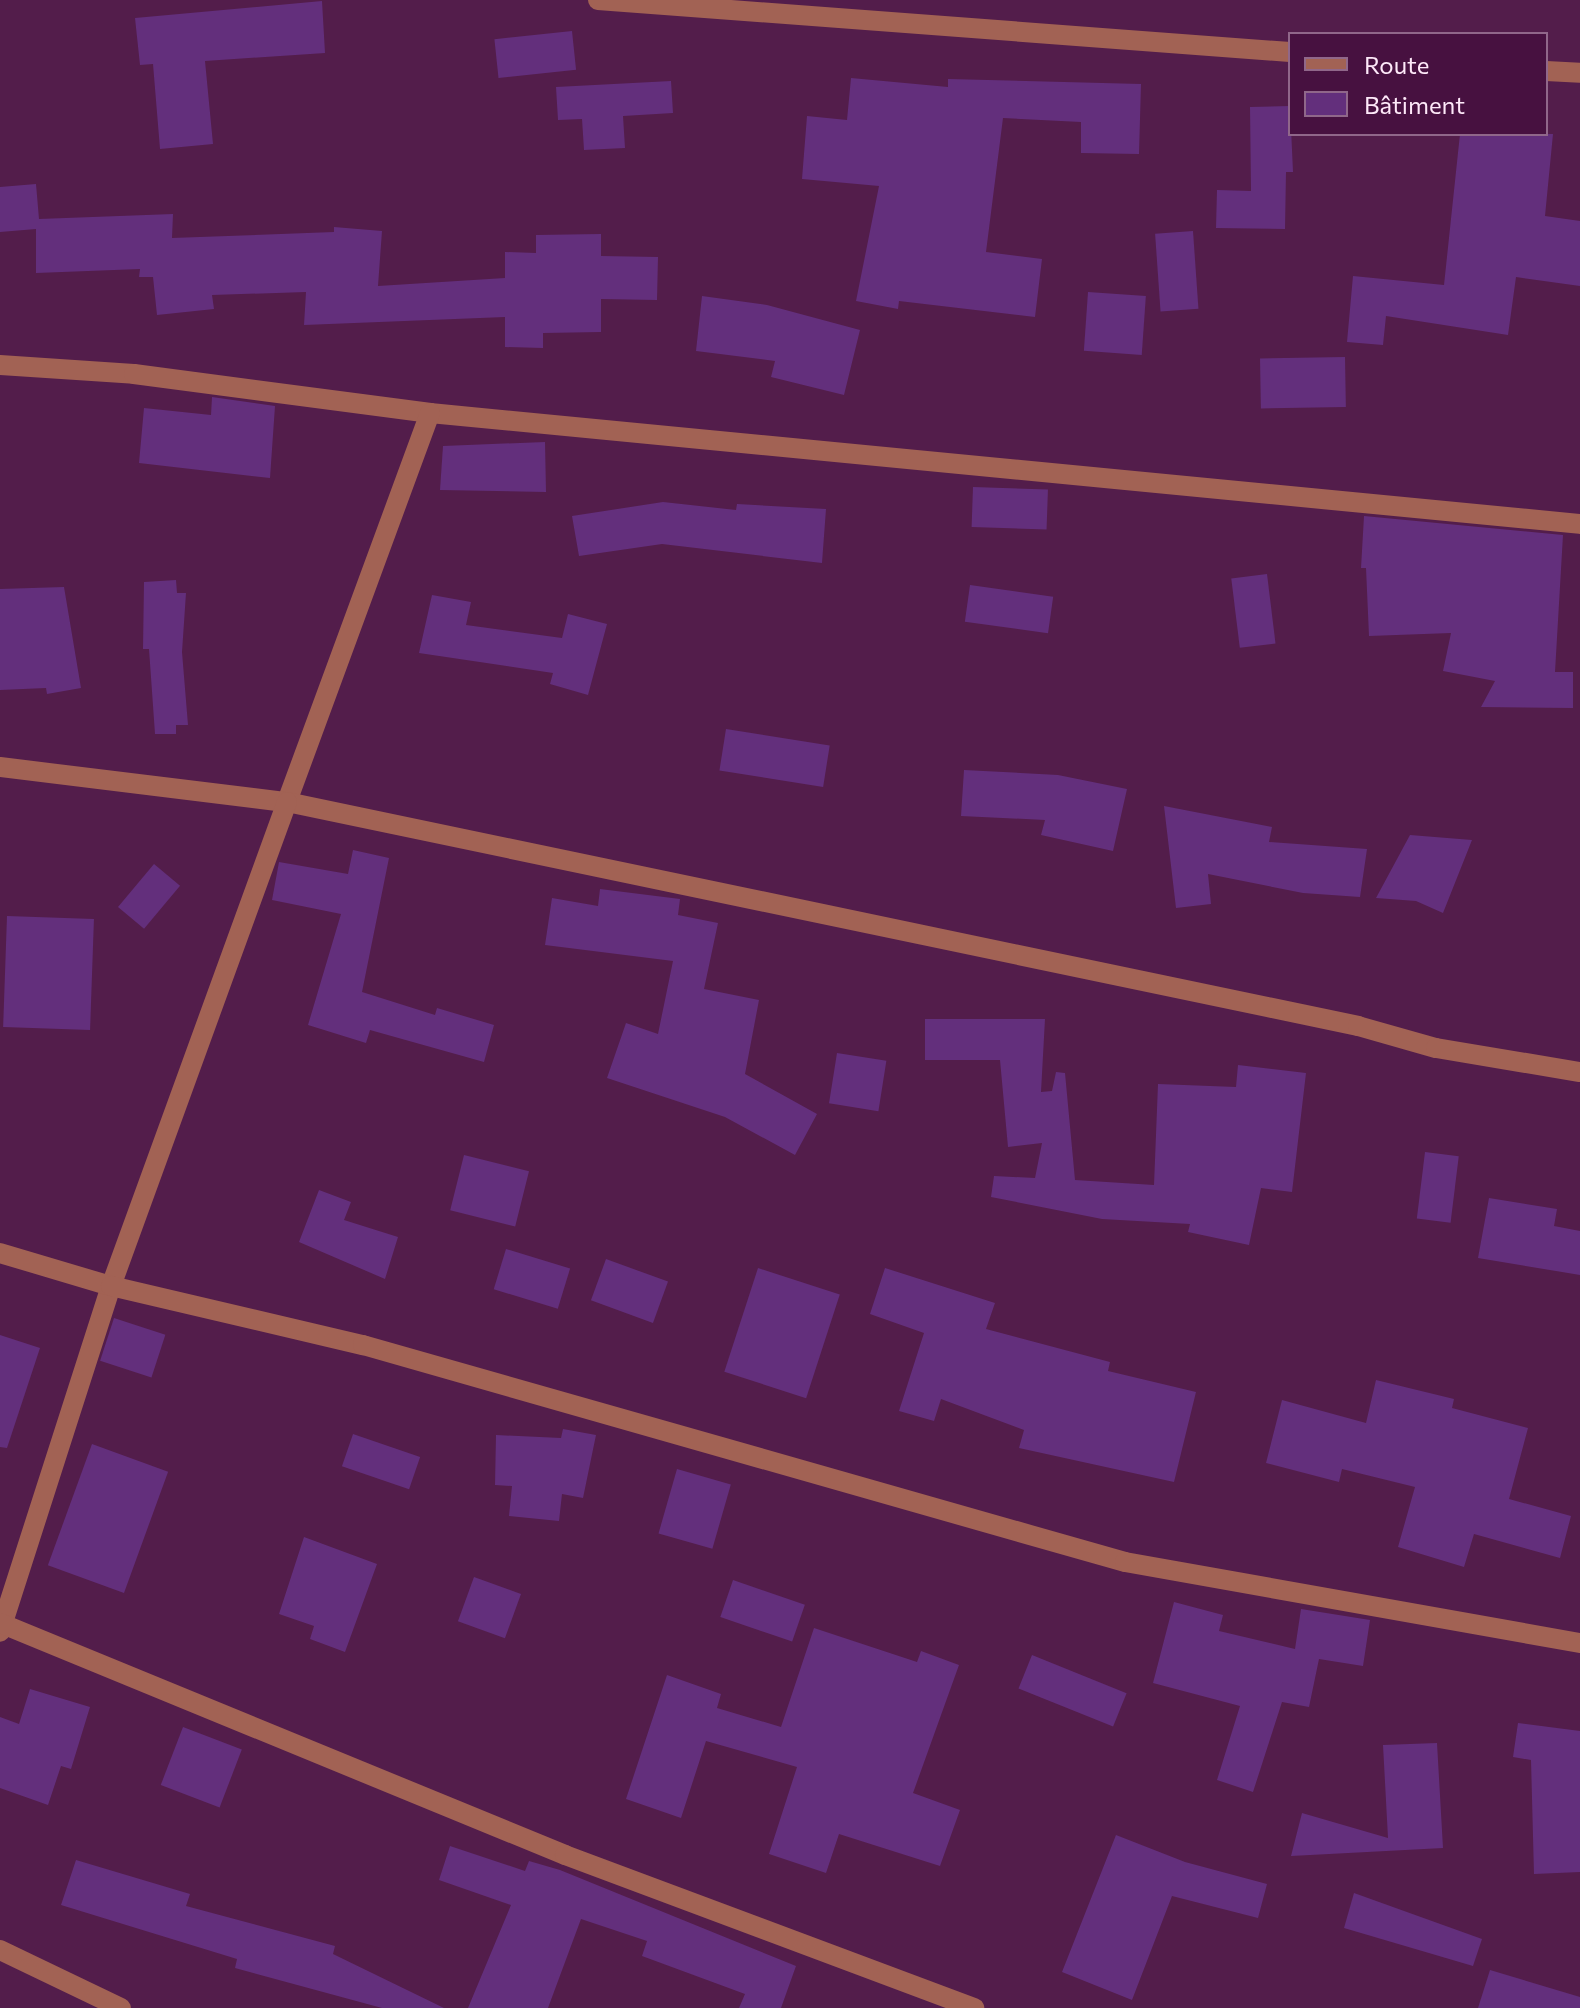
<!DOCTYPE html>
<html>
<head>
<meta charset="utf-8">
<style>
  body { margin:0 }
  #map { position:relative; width:1580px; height:2008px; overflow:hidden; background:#531d4b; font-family:Commissioner,sans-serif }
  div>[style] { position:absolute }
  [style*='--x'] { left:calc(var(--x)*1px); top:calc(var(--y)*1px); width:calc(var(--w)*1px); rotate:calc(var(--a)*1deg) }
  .building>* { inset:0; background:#632f7c; transform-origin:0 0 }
  .minor>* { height:20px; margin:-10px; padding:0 10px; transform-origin:10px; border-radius:10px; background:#a26254 }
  span { translate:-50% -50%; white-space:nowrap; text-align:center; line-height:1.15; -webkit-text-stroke:6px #471140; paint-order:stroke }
  .legend { position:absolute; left:1288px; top:32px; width:260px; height:104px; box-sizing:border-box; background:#471140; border:2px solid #90678a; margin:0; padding:10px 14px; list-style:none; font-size:24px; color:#fee9f9 }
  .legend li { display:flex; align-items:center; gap:16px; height:40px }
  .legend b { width:40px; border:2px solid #90678a }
</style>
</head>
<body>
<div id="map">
  <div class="building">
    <i style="clip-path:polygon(322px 1px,325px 53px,205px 61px,213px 144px,160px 149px,153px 64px,140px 65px,135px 18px)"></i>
    <i style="left:572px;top:31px;width:39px;height:78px;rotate:84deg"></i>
    <i style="clip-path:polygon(851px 78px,948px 87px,948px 79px,1141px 84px,1139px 154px,1081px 153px,1081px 122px,1003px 118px,986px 252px,1042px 259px,1035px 317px,899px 301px,898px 309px,856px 301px,879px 186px,802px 179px,807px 116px,847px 120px)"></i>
    <i style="clip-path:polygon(671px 81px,673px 113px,623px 116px,625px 148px,584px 150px,582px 119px,558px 120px,556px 87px)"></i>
    <i style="clip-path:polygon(1290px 106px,1293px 172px,1286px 172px,1285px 229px,1216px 228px,1217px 190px,1251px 191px,1250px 107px)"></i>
    <i style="clip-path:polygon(1460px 134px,1553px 134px,1545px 216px,1580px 221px,1580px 286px,1516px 277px,1508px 335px,1386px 316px,1383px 345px,1347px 342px,1353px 276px,1444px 285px)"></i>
    <i style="clip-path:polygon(36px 184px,39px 219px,173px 214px,172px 238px,334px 232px,334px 227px,382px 231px,378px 286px,505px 278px,505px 252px,536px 253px,536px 235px,601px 234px,601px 256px,658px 257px,657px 300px,601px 299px,601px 332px,543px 333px,543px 348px,505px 347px,505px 317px,304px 325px,306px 292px,212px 295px,214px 309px,157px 315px,153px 277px,139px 277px,140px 269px,36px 273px,36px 229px,0 232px,0 187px)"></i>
    <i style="left:1193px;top:231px;width:78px;height:38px;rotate:86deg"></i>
    <i style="left:1088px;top:292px;width:58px;height:59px;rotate:4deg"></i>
    <i style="clip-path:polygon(702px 296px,767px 305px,860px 330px,844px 395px,771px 377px,775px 361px,696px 351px)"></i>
    <i style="left:1345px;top:357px;width:50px;height:85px;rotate:89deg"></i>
    <i style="clip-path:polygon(212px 397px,275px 406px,270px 478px,139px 463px,144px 408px,211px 415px)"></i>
    <i style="clip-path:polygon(545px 442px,546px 492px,440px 490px,443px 446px)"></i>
    <i style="left:973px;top:487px;width:75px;height:40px;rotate:2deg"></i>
    <i style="clip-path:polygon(663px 502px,736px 510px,737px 504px,826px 509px,822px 563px,662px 544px,579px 556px,572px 516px)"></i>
    <i style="clip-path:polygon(1364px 516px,1563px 535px,1555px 672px,1573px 672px,1573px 708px,1481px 707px,1495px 681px,1443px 671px,1451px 633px,1369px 636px,1366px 568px,1361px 568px)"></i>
    <i style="left:1267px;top:574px;width:70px;height:36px;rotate:83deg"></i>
    <i style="clip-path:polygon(176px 580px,177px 593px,186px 593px,182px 652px,188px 725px,176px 725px,176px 734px,155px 734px,149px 649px,143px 649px,144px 582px)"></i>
    <i style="left:970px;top:585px;width:84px;height:37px;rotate:8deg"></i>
    <i style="clip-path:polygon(64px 587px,81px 688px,47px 694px,46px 688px,0 690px,0 589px)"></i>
    <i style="clip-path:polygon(432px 595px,471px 602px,466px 625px,562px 638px,568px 614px,607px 624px,588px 695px,550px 684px,553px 673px,419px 653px)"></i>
    <i style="left:726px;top:729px;width:105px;height:42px;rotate:9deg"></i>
    <i style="clip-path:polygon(964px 770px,1058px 775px,1127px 789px,1113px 851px,1041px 835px,1045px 820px,961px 816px)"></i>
    <i style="clip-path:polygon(1164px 806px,1272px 827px,1269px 842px,1367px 849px,1360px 897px,1303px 893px,1208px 874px,1211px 904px,1176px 908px)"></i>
    <i style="clip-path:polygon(1410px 835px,1472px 840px,1443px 913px,1416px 901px,1376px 898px)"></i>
    <i style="clip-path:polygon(353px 850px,389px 858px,362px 992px,435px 1015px,437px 1008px,494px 1025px,484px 1062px,370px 1030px,366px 1043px,308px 1025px,341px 914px,272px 900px,279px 862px,348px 874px)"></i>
    <i style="left:154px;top:864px;width:34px;height:56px;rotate:40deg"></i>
    <i style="clip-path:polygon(600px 889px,680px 899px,678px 915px,718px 923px,704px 989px,759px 1000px,745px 1074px,817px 1114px,795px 1155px,725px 1117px,607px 1078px,626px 1023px,658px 1034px,673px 961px,545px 945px,552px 898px,598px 906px)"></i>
    <i style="left:7px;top:916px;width:87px;height:111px;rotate:2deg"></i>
    <i style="clip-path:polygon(925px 1019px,1045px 1019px,1041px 1092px,1052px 1091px,1056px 1072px,1065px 1073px,1075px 1180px,1154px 1185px,1158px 1084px,1236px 1087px,1238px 1065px,1306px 1073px,1292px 1192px,1261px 1188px,1249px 1245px,1188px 1232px,1190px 1224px,1102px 1219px,991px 1197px,994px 1176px,1035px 1178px,1042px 1143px,1008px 1147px,1000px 1060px,925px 1060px)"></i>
    <i style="left:837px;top:1053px;width:50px;height:51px;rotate:9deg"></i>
    <i style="left:1425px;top:1152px;width:34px;height:67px;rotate:7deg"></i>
    <i style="left:464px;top:1155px;width:67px;height:57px;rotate:14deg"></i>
    <i style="clip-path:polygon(319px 1190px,351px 1202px,344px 1220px,398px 1237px,385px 1279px,299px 1242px)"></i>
    <i style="clip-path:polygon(1489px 1198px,1557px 1209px,1554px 1226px,1580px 1231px,1580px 1275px,1478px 1258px)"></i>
    <i style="left:506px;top:1249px;width:67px;height:42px;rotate:17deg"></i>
    <i style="left:606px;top:1259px;width:66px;height:44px;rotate:20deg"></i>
    <i style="left:758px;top:1268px;width:86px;height:109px;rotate:18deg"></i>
    <i style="clip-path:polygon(885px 1268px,995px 1303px,986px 1329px,1110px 1362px,1108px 1371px,1196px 1392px,1174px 1482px,1019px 1448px,1024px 1430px,941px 1399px,934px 1421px,899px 1411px,924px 1333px,870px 1314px)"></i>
    <i style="left:114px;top:1318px;width:54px;height:45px;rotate:18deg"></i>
    <i style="clip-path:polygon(0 1335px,40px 1348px,7px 1448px,0 1447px)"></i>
    <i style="clip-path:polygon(1376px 1380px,1454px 1399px,1452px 1408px,1528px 1428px,1509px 1499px,1571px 1516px,1560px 1558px,1474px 1534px,1464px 1567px,1398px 1547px,1415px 1487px,1342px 1469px,1339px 1482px,1266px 1463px,1282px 1400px,1366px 1423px)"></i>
    <i style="clip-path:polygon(563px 1429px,596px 1435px,583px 1498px,562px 1494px,559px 1521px,509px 1516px,512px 1486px,495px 1485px,496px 1435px,561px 1438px)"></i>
    <i style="left:353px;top:1434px;width:71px;height:34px;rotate:19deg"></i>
    <i style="left:92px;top:1444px;width:81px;height:129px;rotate:20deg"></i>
    <i style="left:677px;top:1469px;width:56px;height:67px;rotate:16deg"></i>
    <i style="clip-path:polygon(304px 1537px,377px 1564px,345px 1652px,310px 1639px,314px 1626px,279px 1614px)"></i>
    <i style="left:474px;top:1577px;width:50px;height:47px;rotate:20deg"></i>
    <i style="left:733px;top:1580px;width:76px;height:39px;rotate:19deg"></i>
    <i style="clip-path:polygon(1174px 1602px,1223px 1615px,1219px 1631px,1295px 1649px,1301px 1609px,1370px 1620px,1363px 1666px,1319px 1659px,1309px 1707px,1282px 1702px,1253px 1792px,1217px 1780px,1240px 1706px,1153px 1683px)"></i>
    <i style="clip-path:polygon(814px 1628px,917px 1662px,921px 1651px,959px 1665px,913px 1793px,960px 1810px,940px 1866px,839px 1834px,826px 1873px,769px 1854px,797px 1767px,706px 1741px,681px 1818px,626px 1799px,667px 1675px,721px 1694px,717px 1708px,781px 1727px)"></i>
    <i style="left:1032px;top:1655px;width:102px;height:36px;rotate:22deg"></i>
    <i style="clip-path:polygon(30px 1689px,90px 1707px,71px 1769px,61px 1766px,48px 1805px,0 1788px,0 1717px,19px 1724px)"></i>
    <i style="clip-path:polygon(1518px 1723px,1580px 1731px,1580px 1872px,1534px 1874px,1531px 1760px,1513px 1757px)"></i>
    <i style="left:183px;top:1727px;width:63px;height:62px;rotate:21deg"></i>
    <i style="clip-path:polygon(1437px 1743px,1443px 1848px,1291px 1856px,1302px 1813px,1388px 1838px,1383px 1745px)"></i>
    <i style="clip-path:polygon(1116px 1835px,1185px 1862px,1267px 1884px,1258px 1918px,1172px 1896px,1132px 2000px,1062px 1972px)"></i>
    <i style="clip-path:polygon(450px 1846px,525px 1871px,529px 1861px,560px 1870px,796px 1966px,781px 2008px,739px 2008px,745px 1994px,642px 1956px,647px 1941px,581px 1919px,548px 2008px,468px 2008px,511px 1905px,439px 1880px)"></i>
    <i style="clip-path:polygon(76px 1860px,190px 1894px,186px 1906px,335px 1946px,333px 1954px,444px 2008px,382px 2008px,235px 1968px,237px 1959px,61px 1905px)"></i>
    <i style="clip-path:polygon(1354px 1893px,1482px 1939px,1473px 1966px,1344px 1928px)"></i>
    <i style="clip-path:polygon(1490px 1970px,1580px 1997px,1580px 2008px,1478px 2008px)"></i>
  </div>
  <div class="minor">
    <i style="--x:598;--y:0;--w:694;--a:4.3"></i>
    <i style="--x:1546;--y:71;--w:34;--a:3"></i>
    <i style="--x:0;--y:365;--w:134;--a:3.8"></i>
    <i style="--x:134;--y:374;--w:299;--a:7.5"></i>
    <i style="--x:430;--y:413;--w:1155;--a:5.51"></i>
    <i style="--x:430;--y:413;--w:414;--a:110.2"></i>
    <i style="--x:287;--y:802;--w:1094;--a:11.81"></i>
    <i style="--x:1358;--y:1026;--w:81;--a:15.8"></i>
    <i style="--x:1436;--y:1048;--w:146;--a:9.5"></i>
    <i style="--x:0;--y:767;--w:289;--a:7"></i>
    <i style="--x:287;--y:802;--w:515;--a:109.98"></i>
    <i style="--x:111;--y:1286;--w:363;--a:107.8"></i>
    <i style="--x:0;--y:1253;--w:116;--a:16.6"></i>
    <i style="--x:111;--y:1286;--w:259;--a:13.2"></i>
    <i style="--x:363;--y:1345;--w:792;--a:15.9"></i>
    <i style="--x:1125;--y:1562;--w:462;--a:10.1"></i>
    <i style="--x:0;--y:1623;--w:611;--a:22.32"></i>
    <i style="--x:565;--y:1855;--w:437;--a:20.5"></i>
    <i style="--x:0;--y:1950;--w:134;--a:25.6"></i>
  </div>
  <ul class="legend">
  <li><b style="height:10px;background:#a26254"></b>Route</li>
  <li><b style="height:22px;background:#632f7c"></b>Bâtiment</li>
  </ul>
</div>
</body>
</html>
